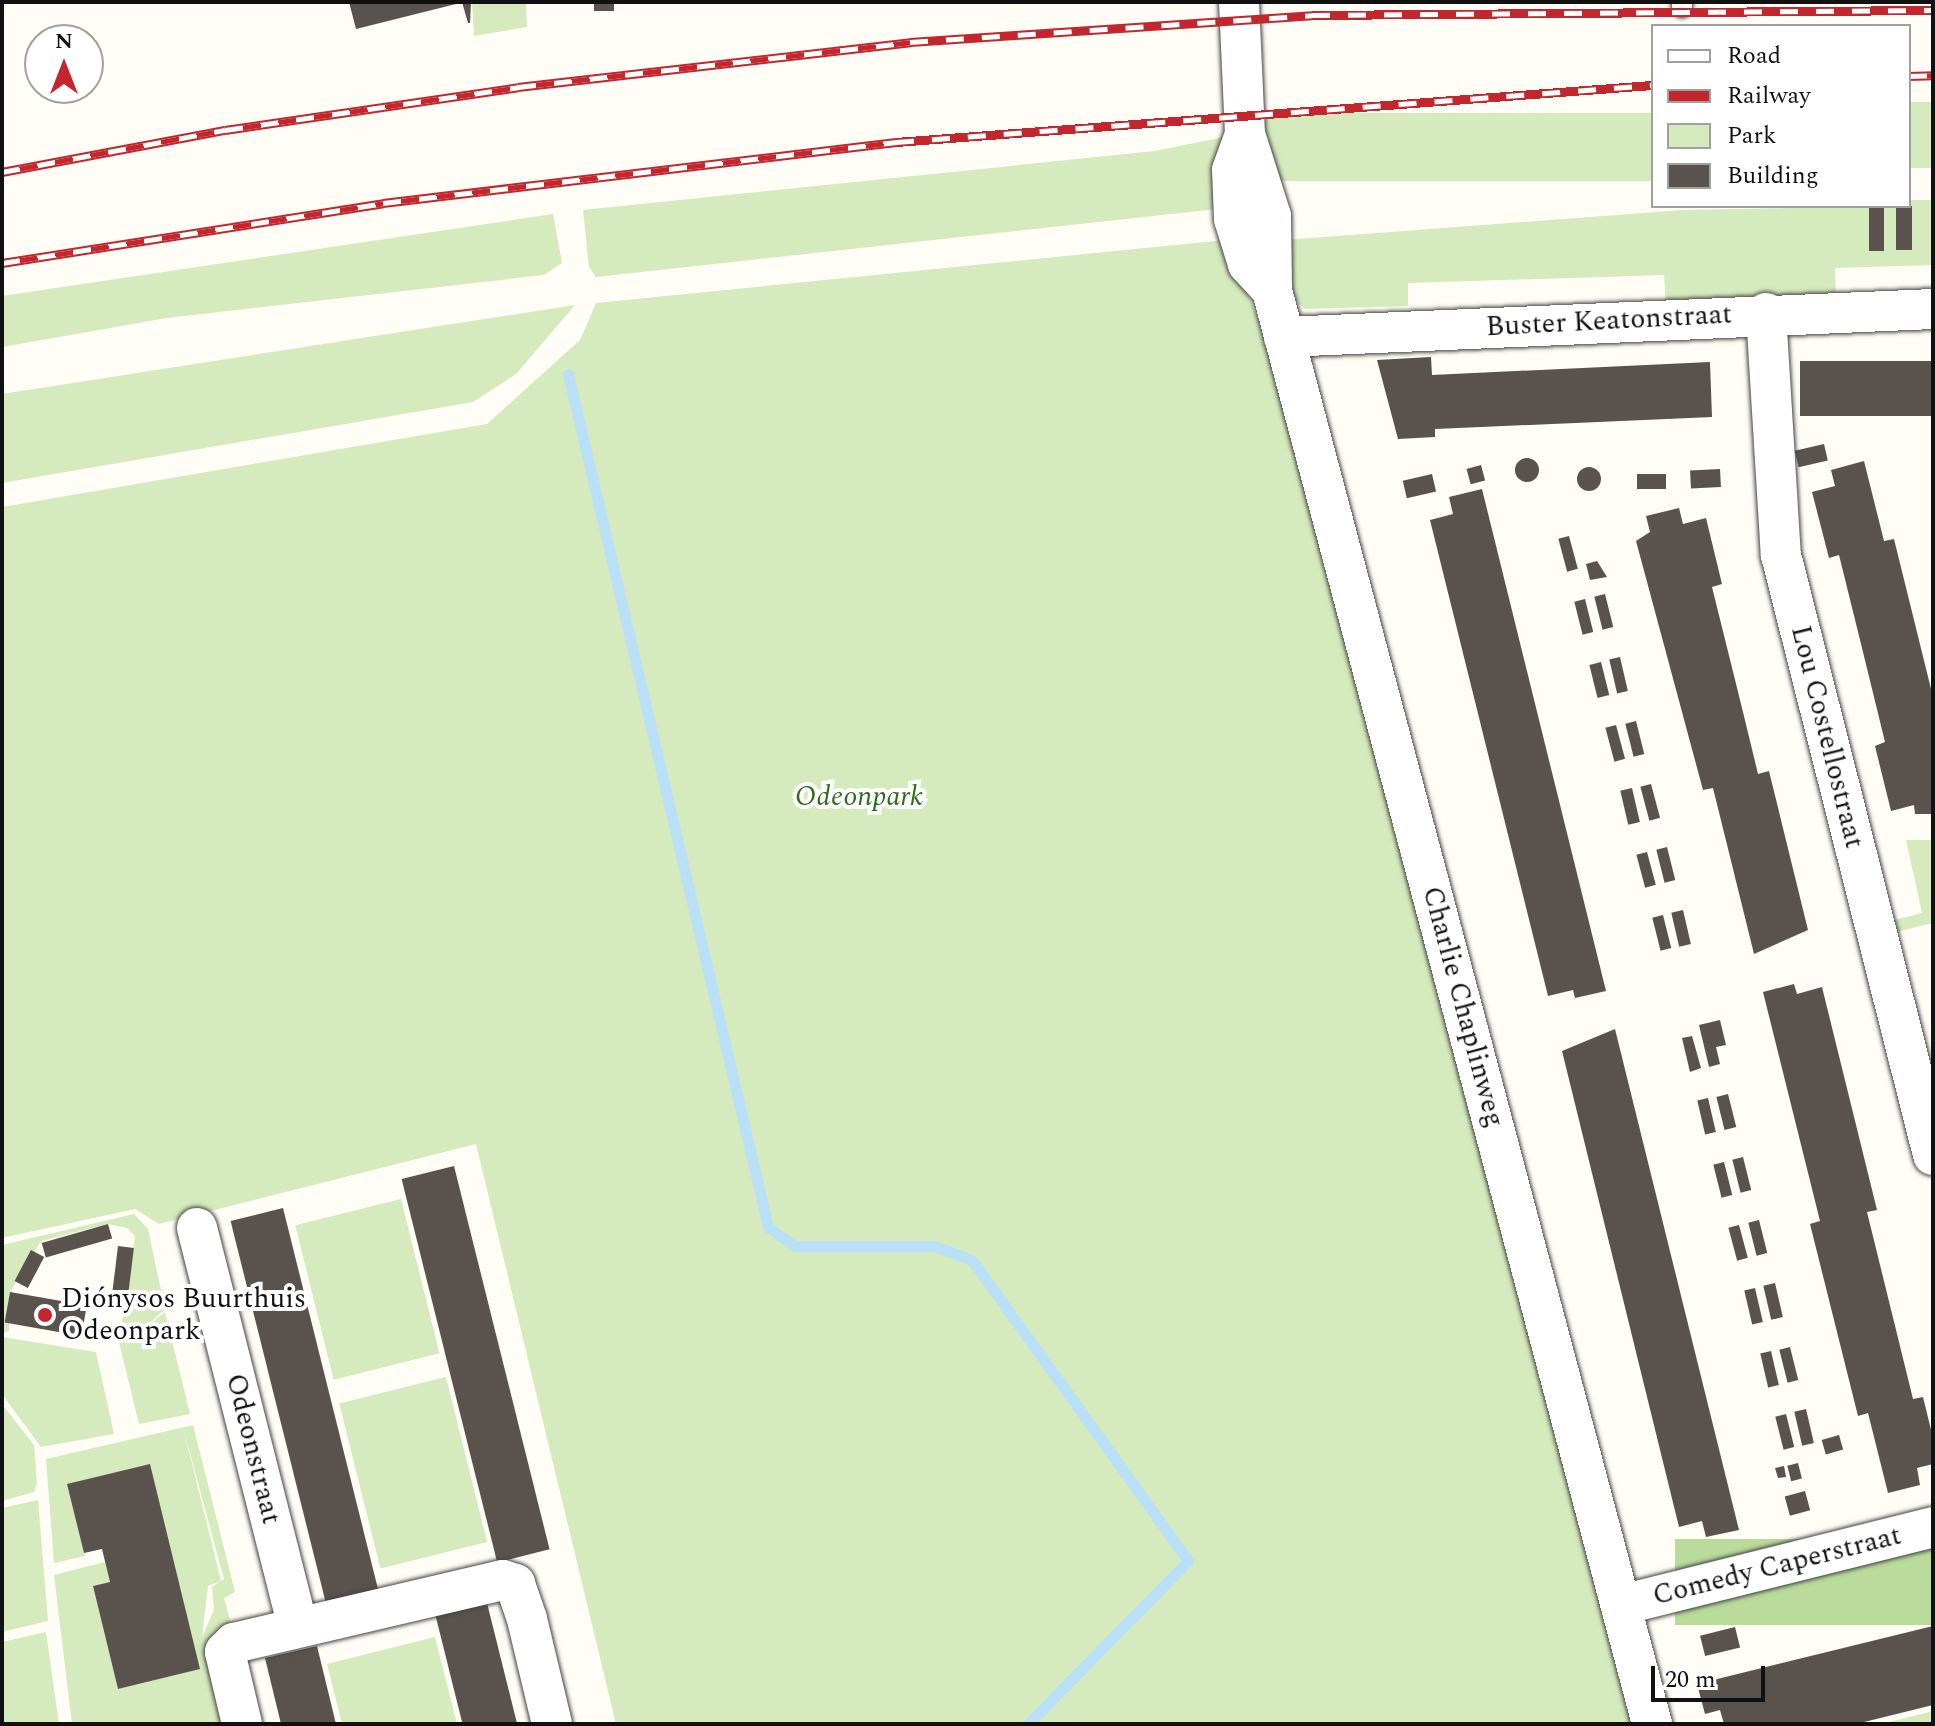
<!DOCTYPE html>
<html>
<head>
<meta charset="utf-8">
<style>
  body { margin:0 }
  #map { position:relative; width:1935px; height:1726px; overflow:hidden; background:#fffdf5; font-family:Spectral,serif }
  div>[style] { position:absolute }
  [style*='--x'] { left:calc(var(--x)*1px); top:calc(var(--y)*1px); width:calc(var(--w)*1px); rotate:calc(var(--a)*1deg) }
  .green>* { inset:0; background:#d5ebbd; transform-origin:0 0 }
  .forest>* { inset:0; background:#b9dc9c; transform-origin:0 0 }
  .stream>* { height:11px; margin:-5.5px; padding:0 5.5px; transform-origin:5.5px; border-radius:5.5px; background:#b9e0f7 }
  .building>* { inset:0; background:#5a524d; transform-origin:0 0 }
  .round { border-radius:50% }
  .roads { filter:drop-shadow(0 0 2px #444) drop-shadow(0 0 2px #444) }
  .lane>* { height:20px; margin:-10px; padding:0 10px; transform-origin:10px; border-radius:10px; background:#fff }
  .street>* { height:40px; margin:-20px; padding:0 20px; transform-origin:20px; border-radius:20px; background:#fff }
  .rail>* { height:9px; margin-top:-4.5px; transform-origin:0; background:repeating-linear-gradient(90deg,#fff 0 18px,#c4262e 0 36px); box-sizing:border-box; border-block:2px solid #c4262e }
  .dots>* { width:22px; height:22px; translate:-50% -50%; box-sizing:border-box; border:4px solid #fff; border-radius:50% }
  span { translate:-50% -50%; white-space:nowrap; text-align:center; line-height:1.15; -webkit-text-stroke:8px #fff; paint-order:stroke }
  .street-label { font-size:28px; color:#111 }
  .park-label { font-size:28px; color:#2f6b1f; font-style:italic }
  .poi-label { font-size:28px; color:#111 }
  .left { translate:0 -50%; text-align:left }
  .frame { position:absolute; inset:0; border:4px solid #111; pointer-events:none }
  .legend { position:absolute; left:1651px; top:24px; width:260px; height:184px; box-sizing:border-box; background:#fff; border:2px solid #a0a0a0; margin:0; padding:10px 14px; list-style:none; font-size:24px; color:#111 }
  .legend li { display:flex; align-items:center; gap:16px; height:40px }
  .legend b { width:40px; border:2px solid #a0a0a0 }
  .north { position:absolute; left:24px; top:24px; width:80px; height:80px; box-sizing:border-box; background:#fff; border:2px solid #a0a0a0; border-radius:50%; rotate:0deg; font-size:22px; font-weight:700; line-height:32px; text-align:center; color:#111 }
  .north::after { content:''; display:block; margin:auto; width:28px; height:36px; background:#c4262e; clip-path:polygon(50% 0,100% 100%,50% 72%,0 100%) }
  .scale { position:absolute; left:1651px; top:1666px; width:114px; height:36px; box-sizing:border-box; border:4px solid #111; border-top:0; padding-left:10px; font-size:24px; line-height:28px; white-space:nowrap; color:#111; -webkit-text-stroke:6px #fff; paint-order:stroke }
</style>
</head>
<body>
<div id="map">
  <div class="green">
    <i style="clip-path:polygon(472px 2px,526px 2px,527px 27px,474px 36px)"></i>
    <i style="left:1933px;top:102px;width:66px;height:24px;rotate:90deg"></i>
    <i style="left:1653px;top:113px;width:68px;height:390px;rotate:90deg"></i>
    <i style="clip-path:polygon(1224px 137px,1217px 209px,596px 277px,589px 267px,583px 210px,1155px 151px)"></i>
    <i style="clip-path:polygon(1909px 200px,1933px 200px,1933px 265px,1835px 268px,1836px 300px,1666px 305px,1664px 275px,1408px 283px,1408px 306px,1305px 309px,1289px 295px,1284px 240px,1683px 210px,1909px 206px)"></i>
    <i style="clip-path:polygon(553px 214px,562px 263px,544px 275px,167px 318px,2px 347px,2px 296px)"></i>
    <i style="clip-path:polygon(1225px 240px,1280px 371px,1645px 1724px,616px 1724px,476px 1144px,159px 1224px,135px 1209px,2px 1238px,2px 507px,487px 424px,580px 340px,596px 303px)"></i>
    <i style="clip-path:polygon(575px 305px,516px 374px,473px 402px,2px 483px,2px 394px)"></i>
    <i style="clip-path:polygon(1906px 840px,1933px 840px,1933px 923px,1896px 932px,1894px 920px,1922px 913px)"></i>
    <i style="left:401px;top:1199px;width:159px;height:109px;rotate:76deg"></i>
    <i style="clip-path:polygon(134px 1214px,148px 1229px,165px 1309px,131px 1340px,165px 1312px,190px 1414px,139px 1424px,119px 1342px,135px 1236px,127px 1228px,108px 1224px,41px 1241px,10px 1292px,9px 1331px,2px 1333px,2px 1245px)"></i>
    <i style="clip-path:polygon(2px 1337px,96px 1352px,114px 1434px,41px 1447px,2px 1394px)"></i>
    <i style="left:446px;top:1377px;width:170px;height:110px;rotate:76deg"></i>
    <i style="clip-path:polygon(2px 1404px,34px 1445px,37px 1483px,34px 1492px,2px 1501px)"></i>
    <i style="clip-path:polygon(evenodd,193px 1425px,235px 1592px,224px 1598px,233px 1631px,226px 1724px,72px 1724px,54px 1575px,105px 1562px,110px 1582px,93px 1586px,118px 1689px,199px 1669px,68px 1484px,85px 1556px,54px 1563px,46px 1459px,193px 1425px,183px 1427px,224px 1579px,212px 1587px,214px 1610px,202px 1637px,208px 1586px,221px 1581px,183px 1427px)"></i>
    <i style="clip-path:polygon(38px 1500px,48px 1621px,2px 1632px,2px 1508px)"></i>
    <i style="clip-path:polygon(46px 1632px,59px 1724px,2px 1724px,2px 1642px)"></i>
    <i style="clip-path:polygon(435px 1637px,457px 1724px,342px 1724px,327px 1664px)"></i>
    <i style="clip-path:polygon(1933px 1711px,1933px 1724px,1881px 1724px)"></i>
  </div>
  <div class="forest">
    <i style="left:1933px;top:1539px;width:86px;height:258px;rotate:90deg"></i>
  </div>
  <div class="stream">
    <i style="--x:568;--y:374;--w:876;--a:76.8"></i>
    <i style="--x:768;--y:1227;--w:33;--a:35"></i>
    <i style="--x:795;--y:1246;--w:139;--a:0"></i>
    <i style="--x:934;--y:1246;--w:40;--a:20.2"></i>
    <i style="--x:972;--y:1260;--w:370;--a:54.3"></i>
    <i style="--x:1188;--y:1561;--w:228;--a:134.5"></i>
  </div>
  <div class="building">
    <i style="clip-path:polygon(349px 2px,460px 2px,460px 3px,356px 29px)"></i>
    <i style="clip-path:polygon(462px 2px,471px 2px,470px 23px,468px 23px)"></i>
    <i style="left:594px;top:2px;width:20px;height:9px"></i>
    <i style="left:1869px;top:206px;width:15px;height:45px"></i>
    <i style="left:1896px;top:206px;width:16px;height:44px"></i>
    <i style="clip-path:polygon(1431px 357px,1432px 375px,1710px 362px,1712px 417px,1435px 429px,1435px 437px,1398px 439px,1377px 360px)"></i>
    <i style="left:1933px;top:361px;width:55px;height:133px;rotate:90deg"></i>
    <i style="left:1824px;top:444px;width:17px;height:30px;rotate:77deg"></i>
    <i class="round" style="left:1515px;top:458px;width:24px;height:24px"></i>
    <i style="clip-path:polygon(1864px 461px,1884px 541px,1894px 539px,1933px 697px,1933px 814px,1915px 814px,1914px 805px,1891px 811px,1875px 746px,1885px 742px,1862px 648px,1839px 555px,1829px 558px,1812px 492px,1835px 486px,1831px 470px)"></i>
    <i style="left:1481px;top:465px;width:16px;height:15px;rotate:75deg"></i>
    <i class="round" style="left:1577px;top:467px;width:24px;height:24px"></i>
    <i style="left:1720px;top:469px;width:18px;height:30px;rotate:87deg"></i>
    <i style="left:1432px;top:474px;width:18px;height:30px;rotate:77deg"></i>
    <i style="left:1637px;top:474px;width:29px;height:15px"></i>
    <i style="clip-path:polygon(1482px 489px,1606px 991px,1575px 998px,1573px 990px,1548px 996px,1430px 520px,1453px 514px,1449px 497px)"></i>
    <i style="clip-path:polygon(1679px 508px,1683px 524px,1706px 518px,1722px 584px,1712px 587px,1743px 712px,1758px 774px,1769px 771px,1808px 930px,1754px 954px,1713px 788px,1703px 790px,1636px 541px,1650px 532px,1646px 516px)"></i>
    <i style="left:1569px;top:536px;width:34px;height:11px;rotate:75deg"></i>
    <i style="clip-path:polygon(1597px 561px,1607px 577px,1590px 580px,1586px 564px)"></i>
    <i style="left:1605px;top:594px;width:34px;height:11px;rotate:76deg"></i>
    <i style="left:1585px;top:599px;width:34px;height:11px;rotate:76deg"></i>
    <i style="left:1620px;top:657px;width:35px;height:11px;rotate:77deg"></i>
    <i style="left:1601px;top:662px;width:34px;height:12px;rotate:76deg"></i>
    <i style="left:1636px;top:721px;width:34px;height:11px;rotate:76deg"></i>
    <i style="left:1616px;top:725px;width:35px;height:11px;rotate:75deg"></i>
    <i style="left:1651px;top:784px;width:35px;height:11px;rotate:75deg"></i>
    <i style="left:1632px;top:788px;width:35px;height:12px;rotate:77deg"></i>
    <i style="left:1667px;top:847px;width:34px;height:11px;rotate:76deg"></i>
    <i style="left:1647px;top:852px;width:34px;height:11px;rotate:75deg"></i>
    <i style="left:1683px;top:910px;width:35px;height:12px;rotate:77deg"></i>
    <i style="left:1663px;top:915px;width:34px;height:11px;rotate:76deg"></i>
    <i style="clip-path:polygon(1794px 984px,1797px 994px,1822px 987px,1877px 1210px,1867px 1212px,1913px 1399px,1923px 1397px,1933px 1438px,1933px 1464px,1917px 1468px,1920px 1485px,1888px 1493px,1868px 1413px,1858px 1416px,1810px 1224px,1820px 1221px,1763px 992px)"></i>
    <i style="clip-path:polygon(1720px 1020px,1726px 1045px,1716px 1047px,1720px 1064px,1709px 1067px,1699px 1025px)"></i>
    <i style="clip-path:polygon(1615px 1029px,1739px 1530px,1706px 1537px,1702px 1521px,1679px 1527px,1562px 1051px)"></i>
    <i style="clip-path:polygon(1692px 1036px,1701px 1068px,1690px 1072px,1682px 1038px)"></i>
    <i style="left:1728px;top:1094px;width:34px;height:12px;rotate:76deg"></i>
    <i style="left:1708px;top:1098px;width:35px;height:11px;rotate:77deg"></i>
    <i style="left:1743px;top:1157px;width:34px;height:11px;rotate:76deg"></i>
    <i style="left:1724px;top:1162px;width:34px;height:11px;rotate:76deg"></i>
    <i style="left:454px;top:1166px;width:395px;height:54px;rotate:76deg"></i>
    <i style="left:283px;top:1208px;width:395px;height:54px;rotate:76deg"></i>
    <i style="left:1759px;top:1220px;width:34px;height:11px;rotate:76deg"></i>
    <i style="left:108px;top:1224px;width:15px;height:69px;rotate:74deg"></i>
    <i style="left:1739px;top:1225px;width:34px;height:11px;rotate:75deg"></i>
    <i style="left:118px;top:1246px;width:16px;height:62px;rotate:7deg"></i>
    <i style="left:31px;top:1250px;width:15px;height:35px;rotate:28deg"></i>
    <i style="left:1775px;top:1283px;width:35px;height:12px;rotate:77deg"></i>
    <i style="left:1755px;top:1288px;width:35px;height:11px;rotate:77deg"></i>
    <i style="left:10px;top:1292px;width:78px;height:31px;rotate:10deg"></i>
    <i style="left:1790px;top:1347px;width:34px;height:11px;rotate:76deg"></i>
    <i style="left:1771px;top:1351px;width:35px;height:11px;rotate:77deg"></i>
    <i style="left:1806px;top:1409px;width:35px;height:12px;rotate:77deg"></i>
    <i style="left:1786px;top:1414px;width:34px;height:11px;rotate:76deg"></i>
    <i style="left:1839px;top:1435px;width:15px;height:18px;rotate:74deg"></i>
    <i style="left:1798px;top:1463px;width:16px;height:11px;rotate:76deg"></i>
    <i style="clip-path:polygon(150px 1464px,200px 1669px,118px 1689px,93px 1586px,110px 1582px,102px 1549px,84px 1553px,67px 1484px)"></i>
    <i style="clip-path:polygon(1784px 1466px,1786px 1477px,1778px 1478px,1775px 1468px)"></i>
    <i style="left:1805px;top:1491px;width:20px;height:21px;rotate:75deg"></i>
    <i style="left:487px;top:1603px;width:125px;height:53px;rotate:76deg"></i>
    <i style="clip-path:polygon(1933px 1626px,1933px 1705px,1856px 1724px,1724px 1724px,1720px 1710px,1705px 1714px,1697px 1684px)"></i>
    <i style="left:1735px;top:1627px;width:21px;height:36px;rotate:76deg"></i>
    <i style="clip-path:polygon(317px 1646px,336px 1724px,281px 1724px,265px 1658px)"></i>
  </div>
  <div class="roads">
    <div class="lane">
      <i style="--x:1682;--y:2;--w:5;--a:90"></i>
    </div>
    <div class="street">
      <i style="--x:1239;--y:2;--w:132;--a:87.4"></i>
      <i style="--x:1245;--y:134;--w:86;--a:72.4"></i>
      <i style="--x:1271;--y:216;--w:74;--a:89.2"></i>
      <i style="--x:1272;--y:290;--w:35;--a:-133"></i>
      <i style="--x:1248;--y:264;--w:47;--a:-107.3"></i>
      <i style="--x:1234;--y:219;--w:49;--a:-92.3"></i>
      <i style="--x:1232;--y:170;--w:38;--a:-70"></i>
      <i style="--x:1270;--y:283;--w:1491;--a:75.15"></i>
      <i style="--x:1766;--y:313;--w:242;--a:86.5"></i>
      <i style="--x:1781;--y:555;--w:619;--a:75.78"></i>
      <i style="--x:1284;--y:337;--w:650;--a:-2.47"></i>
      <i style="--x:197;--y:1228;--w:408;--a:75.8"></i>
      <i style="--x:1621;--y:1605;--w:322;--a:-14"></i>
      <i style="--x:242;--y:1724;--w:74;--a:-103.3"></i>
      <i style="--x:225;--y:1652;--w:13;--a:-45"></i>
      <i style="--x:234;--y:1643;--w:276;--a:-13.2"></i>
      <i style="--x:503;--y:1580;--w:13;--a:18"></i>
      <i style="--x:515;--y:1584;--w:37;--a:71"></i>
      <i style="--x:527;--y:1619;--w:108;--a:76.6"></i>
    </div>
  </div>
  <div class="rail">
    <i style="--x:1909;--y:76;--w:24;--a:-2"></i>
    <i style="--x:2;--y:172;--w:227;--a:-10.7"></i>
    <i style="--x:225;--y:130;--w:296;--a:-8.3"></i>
    <i style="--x:518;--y:87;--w:395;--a:-6.5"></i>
    <i style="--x:910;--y:42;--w:403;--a:-3.8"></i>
    <i style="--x:1312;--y:15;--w:621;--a:-0.46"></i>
    <i style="--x:2;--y:263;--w:386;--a:-8.9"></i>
    <i style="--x:383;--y:203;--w:517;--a:-6.78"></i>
    <i style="--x:896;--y:142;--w:759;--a:-4.31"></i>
  </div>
  <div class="dots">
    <i style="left:45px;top:1315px;background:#c4262e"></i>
  </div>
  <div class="street-label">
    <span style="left:1609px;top:321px;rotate:-3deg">Buster Keatonstraat</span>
    <span style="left:1827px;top:737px;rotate:76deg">Lou Costellostraat</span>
    <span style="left:1463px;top:1007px;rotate:75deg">Charlie Chaplinweg</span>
    <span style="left:253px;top:1449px;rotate:76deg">Odeonstraat</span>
    <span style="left:1777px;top:1566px;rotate:-14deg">Comedy Caperstraat</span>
  </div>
  <div class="park-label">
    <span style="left:859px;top:797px">Odeonpark</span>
  </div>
  <div class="poi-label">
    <span class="left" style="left:61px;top:1315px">Diónysos Buurthuis<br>Odeonpark</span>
  </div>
  <div class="frame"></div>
  <ul class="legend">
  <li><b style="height:10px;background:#fff"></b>Road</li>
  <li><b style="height:10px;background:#c4262e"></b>Railway</li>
  <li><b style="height:22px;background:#d5ebbd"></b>Park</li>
  <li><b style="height:22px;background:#5a524d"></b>Building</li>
  </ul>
  <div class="north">N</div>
  <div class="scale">20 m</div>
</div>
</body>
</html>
